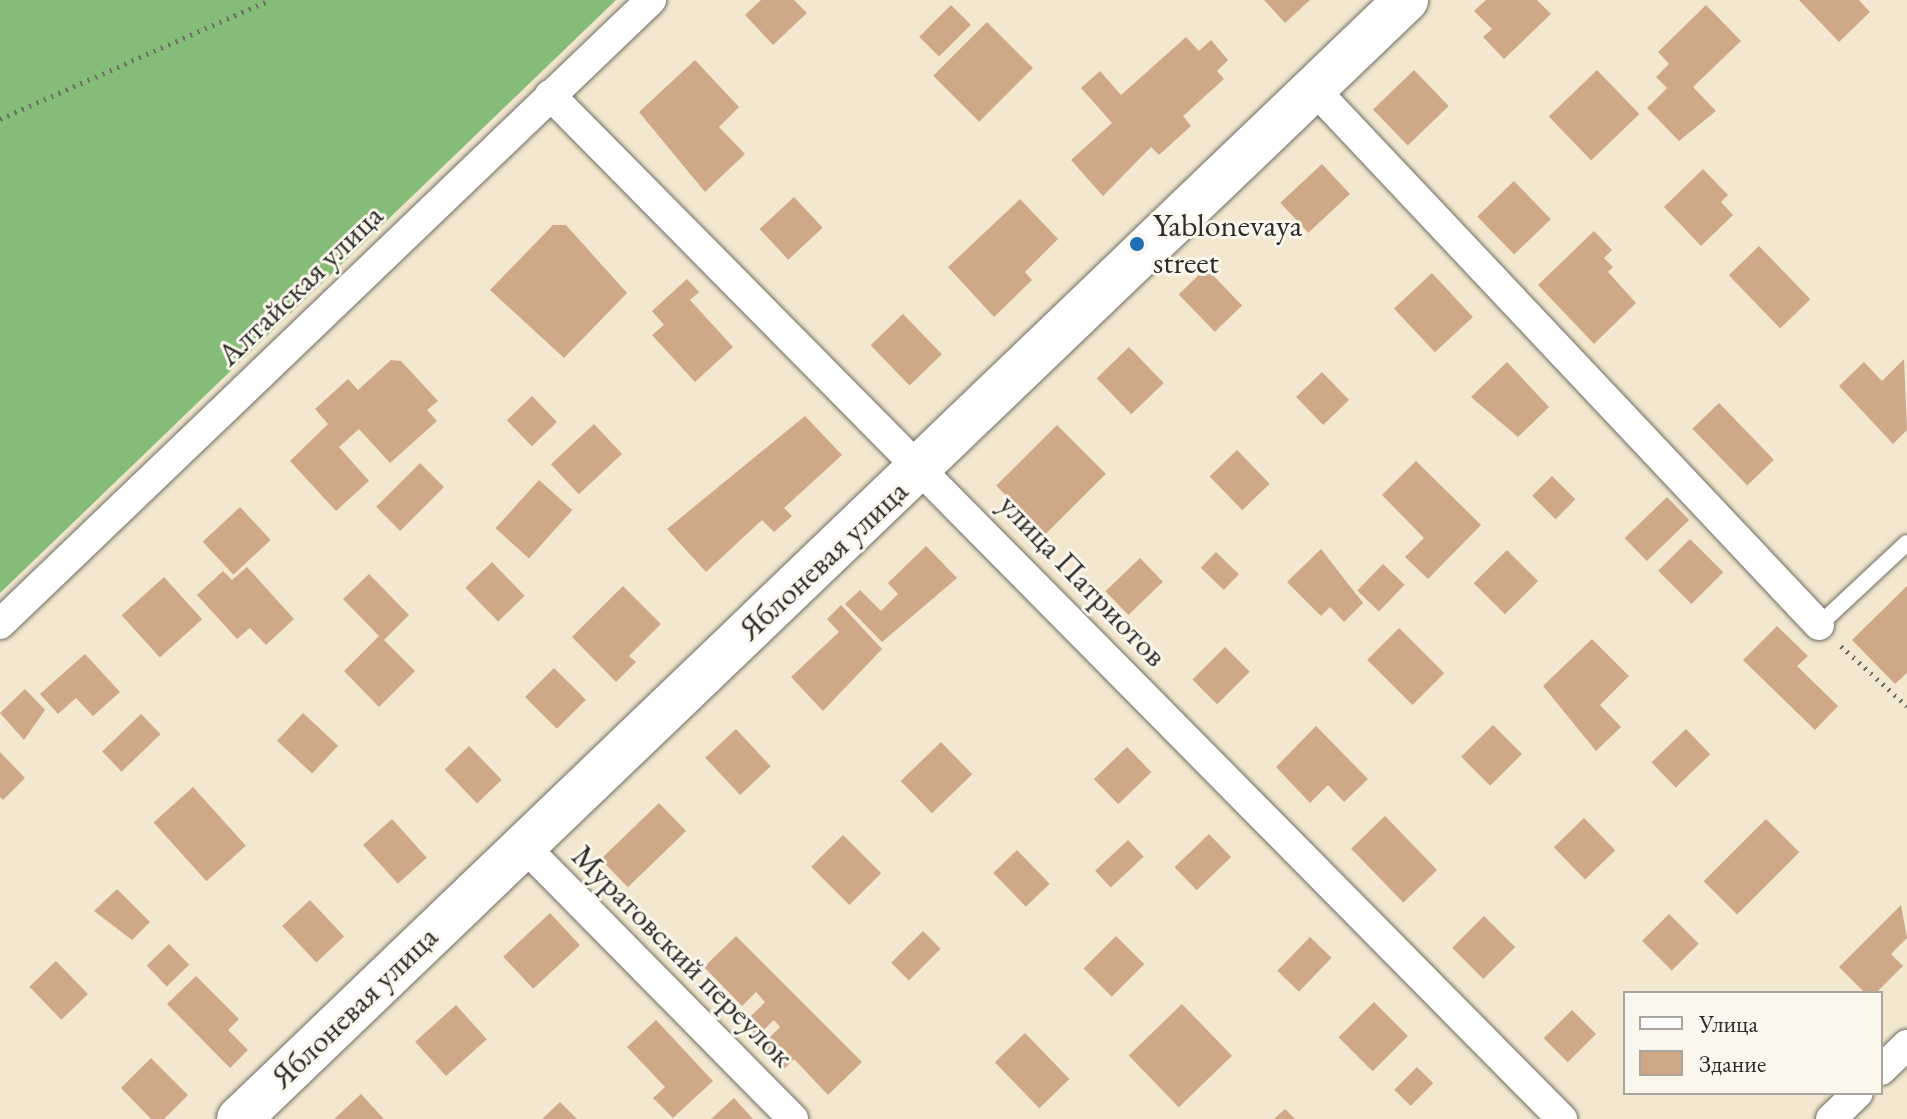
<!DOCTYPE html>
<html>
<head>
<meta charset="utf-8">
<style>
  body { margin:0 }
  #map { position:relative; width:1907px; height:1119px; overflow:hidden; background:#f3e8cf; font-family:"EB Garamond",serif }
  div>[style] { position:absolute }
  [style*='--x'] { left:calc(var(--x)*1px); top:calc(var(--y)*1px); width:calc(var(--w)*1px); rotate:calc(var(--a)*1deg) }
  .forest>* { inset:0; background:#84bc78 }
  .building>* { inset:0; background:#cfa888; transform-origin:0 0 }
  .path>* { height:5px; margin-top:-2.5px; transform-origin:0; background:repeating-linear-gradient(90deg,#716d64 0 2px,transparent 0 8px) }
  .roads { filter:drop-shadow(0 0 2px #716d64) drop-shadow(0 0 2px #716d64) }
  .lane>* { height:16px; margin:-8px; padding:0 8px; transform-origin:8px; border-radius:8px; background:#fff }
  .street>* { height:30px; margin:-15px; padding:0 15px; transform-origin:15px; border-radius:15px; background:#fff }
  .secondary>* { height:44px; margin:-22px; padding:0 22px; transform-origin:22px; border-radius:22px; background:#fff }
  .dots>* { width:22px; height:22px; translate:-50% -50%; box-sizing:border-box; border:4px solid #fbf7ec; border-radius:50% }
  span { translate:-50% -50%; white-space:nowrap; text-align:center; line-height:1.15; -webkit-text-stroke:6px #fbf7ec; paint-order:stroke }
  .poi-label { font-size:32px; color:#2b2b2b }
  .left { translate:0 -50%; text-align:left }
  .street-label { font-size:32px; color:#2b2b2b }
  .legend { position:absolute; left:1623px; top:991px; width:260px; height:104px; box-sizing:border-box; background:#fbf7ec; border:2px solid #a8a59f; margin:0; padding:10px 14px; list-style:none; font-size:24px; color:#2b2b2b }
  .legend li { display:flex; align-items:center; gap:16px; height:40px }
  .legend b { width:40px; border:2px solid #a8a59f }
</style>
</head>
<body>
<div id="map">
  <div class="forest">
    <i style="clip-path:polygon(0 0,616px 0,0 593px)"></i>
  </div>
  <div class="building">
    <i style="clip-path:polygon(761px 0,794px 0,807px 13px,773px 45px,745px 15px)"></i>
    <i style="clip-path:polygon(1264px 0,1310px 0,1285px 23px)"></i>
    <i style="clip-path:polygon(1486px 0,1537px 0,1551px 14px,1504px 59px,1483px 37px,1492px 29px,1474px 11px)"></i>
    <i style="clip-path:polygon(1799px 0,1859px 0,1870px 12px,1839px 42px)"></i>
    <i style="left:951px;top:5px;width:28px;height:45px;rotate:45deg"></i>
    <i style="clip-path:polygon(1706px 5px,1741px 41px,1693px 87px,1716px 111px,1679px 141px,1647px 108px,1667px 88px,1656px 77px,1669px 64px,1658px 52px)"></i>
    <i style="left:987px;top:22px;width:65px;height:76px;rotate:45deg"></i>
    <i style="clip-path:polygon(1186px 37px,1199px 51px,1211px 40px,1228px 60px,1217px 71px,1224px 79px,1183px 116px,1191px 126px,1159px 155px,1151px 147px,1103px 196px,1071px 160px,1112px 123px,1081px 88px,1100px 71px,1121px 95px)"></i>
    <i style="clip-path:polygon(695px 60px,739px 107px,719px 127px,745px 154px,705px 192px,639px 112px)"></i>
    <i style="left:1414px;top:70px;width:50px;height:57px;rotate:46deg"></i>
    <i style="left:1597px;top:70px;width:61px;height:67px;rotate:46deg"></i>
    <i style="left:1322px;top:164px;width:41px;height:57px;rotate:47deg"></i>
    <i style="clip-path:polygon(1703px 169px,1728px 195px,1721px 202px,1733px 215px,1701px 246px,1664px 207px)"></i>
    <i style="left:1514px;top:181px;width:53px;height:51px;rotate:46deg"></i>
    <i style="left:794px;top:197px;width:42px;height:47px;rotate:47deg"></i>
    <i style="clip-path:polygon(1020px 199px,1058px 239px,1025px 272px,1032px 280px,994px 317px,948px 267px)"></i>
    <i style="clip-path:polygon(553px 225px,566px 225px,627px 293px,564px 358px,490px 290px)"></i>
    <i style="clip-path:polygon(1594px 231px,1612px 250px,1604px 258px,1613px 267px,1608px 272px,1636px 303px,1594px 344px,1538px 285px)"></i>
    <i style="left:1759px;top:246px;width:74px;height:42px;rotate:46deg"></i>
    <i style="left:1206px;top:268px;width:52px;height:38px;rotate:46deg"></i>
    <i style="left:1432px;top:273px;width:60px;height:52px;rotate:47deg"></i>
    <i style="clip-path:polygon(687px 279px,699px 292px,690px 300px,733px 347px,695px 382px,652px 335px,664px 325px,652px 311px)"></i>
    <i style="left:903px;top:314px;width:56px;height:45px;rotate:46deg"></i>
    <i style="left:1129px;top:347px;width:50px;height:45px;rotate:46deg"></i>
    <i style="clip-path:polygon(1904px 359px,1907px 430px,1893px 444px,1839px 386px,1864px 362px,1882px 381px)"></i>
    <i style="clip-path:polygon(391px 360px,401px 361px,438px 401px,427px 410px,437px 421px,390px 463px,359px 429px,339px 447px,369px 481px,336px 511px,290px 461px,328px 424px,315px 409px,348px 379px,358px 390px)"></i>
    <i style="clip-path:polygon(1507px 362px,1549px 407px,1518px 437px,1471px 397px)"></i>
    <i style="left:1322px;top:372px;width:39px;height:36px;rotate:46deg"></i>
    <i style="left:532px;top:396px;width:36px;height:35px;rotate:46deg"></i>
    <i style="left:1719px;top:403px;width:79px;height:37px;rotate:46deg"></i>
    <i style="clip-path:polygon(805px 416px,842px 455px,784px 508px,792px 516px,774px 532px,762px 520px,706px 572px,667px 529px)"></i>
    <i style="left:594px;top:424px;width:41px;height:59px;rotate:47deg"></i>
    <i style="left:1057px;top:425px;width:69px;height:86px;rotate:45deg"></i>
    <i style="left:1237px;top:450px;width:47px;height:38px;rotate:46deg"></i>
    <i style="clip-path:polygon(1416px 461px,1481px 525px,1428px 579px,1405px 557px,1424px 538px,1382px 495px)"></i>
    <i style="left:420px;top:463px;width:34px;height:62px;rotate:45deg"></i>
    <i style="left:1552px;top:476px;width:33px;height:28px;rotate:45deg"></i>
    <i style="left:539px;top:480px;width:45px;height:65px;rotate:42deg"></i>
    <i style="left:1667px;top:497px;width:32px;height:59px;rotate:46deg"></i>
    <i style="left:240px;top:507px;width:45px;height:51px;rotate:47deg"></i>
    <i style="left:1690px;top:539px;width:47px;height:45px;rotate:45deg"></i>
    <i style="clip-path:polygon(926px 546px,957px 578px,882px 642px,845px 604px,860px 590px,881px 611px,898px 594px,888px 583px)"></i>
    <i style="clip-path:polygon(1321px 549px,1363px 603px,1344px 622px,1330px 607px,1321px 616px,1287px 582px)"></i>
    <i style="left:1507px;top:550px;width:44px;height:47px;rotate:45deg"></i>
    <i style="left:1216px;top:552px;width:32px;height:22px;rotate:44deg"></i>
    <i style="left:1140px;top:558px;width:33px;height:48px;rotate:46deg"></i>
    <i style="left:492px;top:562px;width:47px;height:37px;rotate:46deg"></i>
    <i style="left:1383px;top:564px;width:30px;height:37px;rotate:44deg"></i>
    <i style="clip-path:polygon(247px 567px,294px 619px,266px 645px,250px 628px,237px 639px,197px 595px,223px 571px,232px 580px)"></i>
    <i style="clip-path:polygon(369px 574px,409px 615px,384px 640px,415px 671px,379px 707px,344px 671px,379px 636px,343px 599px)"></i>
    <i style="left:164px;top:577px;width:57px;height:57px;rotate:48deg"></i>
    <i style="clip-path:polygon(623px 586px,661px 624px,629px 656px,636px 662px,616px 682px,572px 637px)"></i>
    <i style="clip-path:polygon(1907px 586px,1907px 673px,1895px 684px,1852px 640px)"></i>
    <i style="clip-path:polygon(841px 605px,882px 649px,823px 711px,791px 677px,839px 632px,827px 619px)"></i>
    <i style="clip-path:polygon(1777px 626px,1808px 656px,1797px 666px,1838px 706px,1815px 730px,1743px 660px)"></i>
    <i style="left:1399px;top:628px;width:64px;height:45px;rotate:45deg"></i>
    <i style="clip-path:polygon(1592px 639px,1629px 676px,1600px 705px,1621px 727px,1596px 751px,1543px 686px)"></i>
    <i style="left:1225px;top:647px;width:35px;height:46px;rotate:45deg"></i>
    <i style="clip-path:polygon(85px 654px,120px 692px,93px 716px,76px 698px,58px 714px,40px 694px)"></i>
    <i style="left:554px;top:668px;width:45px;height:41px;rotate:45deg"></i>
    <i style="clip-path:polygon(25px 689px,45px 710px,24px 740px,0 713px)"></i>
    <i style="left:303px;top:713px;width:48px;height:38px;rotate:43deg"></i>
    <i style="left:141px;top:714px;width:28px;height:54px;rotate:46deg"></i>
    <i style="left:1493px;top:725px;width:41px;height:45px;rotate:45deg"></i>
    <i style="clip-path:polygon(1316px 726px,1368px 779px,1344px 802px,1328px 785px,1310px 803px,1276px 767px)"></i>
    <i style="left:736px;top:729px;width:51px;height:42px;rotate:47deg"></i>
    <i style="left:1686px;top:729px;width:35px;height:48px;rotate:46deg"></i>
    <i style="left:941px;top:742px;width:45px;height:56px;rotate:46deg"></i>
    <i style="left:469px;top:746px;width:47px;height:34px;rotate:46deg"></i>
    <i style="left:1127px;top:747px;width:35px;height:46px;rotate:46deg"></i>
    <i style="clip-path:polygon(0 752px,25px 778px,3px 800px,0 797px)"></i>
    <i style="left:193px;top:787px;width:79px;height:53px;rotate:48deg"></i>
    <i style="left:659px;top:803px;width:39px;height:81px;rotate:46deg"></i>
    <i style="left:1385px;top:816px;width:75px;height:47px;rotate:46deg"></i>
    <i style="left:1584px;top:818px;width:45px;height:42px;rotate:46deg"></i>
    <i style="left:392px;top:819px;width:52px;height:39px;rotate:48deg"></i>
    <i style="left:1766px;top:819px;width:47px;height:88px;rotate:45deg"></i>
    <i style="left:1209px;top:834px;width:32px;height:48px;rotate:46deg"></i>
    <i style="left:843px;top:835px;width:54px;height:45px;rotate:45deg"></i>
    <i style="left:1128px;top:840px;width:23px;height:45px;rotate:47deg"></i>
    <i style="left:1017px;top:850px;width:47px;height:33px;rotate:46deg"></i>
    <i style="clip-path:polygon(117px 889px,150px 922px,132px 940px,94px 911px)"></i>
    <i style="left:310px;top:900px;width:50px;height:38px;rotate:47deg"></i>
    <i style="clip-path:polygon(1901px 905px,1907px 938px,1891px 954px,1903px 966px,1876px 993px,1865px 993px,1839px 967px)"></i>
    <i style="left:550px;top:913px;width:44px;height:64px;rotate:47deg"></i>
    <i style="left:1669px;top:914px;width:42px;height:38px;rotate:45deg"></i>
    <i style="left:1484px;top:916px;width:44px;height:45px;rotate:45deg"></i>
    <i style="left:923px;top:931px;width:25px;height:45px;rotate:45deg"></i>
    <i style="clip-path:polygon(736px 936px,862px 1062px,828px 1095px,794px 1059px,783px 1070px,760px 1047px,780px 1027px,774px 1020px,754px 1039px,741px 1026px,765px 1002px,756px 992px,742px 1006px,704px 967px)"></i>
    <i style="left:1116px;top:936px;width:40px;height:46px;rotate:45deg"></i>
    <i style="left:1310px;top:937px;width:30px;height:47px;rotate:44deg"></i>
    <i style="left:169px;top:944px;width:29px;height:31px;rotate:46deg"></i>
    <i style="left:56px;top:961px;width:46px;height:37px;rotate:46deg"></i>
    <i style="clip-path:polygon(196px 976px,239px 1019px,228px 1030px,248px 1050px,230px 1068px,167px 1004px)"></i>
    <i style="left:1374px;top:1002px;width:48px;height:50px;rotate:45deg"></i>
    <i style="left:1182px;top:1004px;width:72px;height:74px;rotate:46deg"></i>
    <i style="left:456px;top:1005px;width:46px;height:55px;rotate:48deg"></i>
    <i style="left:1572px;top:1010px;width:34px;height:40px;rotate:45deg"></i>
    <i style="clip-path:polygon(656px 1020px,713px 1081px,673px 1118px,653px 1098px,665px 1087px,627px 1047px)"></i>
    <i style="left:1025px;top:1033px;width:64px;height:42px;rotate:46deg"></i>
    <i style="clip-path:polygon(151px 1058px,188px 1095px,164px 1119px,151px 1119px,121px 1088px)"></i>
    <i style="left:1417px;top:1067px;width:23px;height:32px;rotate:45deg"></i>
    <i style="clip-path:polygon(361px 1094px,384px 1119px,334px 1119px)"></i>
    <i style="clip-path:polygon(734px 1098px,753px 1119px,711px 1119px)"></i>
    <i style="clip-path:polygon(560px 1102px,577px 1119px,542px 1119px)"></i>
    <i style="clip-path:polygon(1285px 1109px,1295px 1119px,1274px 1119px)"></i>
  </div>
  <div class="path">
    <i style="--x:0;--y:119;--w:295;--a:-23.8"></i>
    <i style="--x:1841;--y:646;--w:89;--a:42.3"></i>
  </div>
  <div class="roads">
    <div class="lane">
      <i style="--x:1819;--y:625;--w:120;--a:-43"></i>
    </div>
    <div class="street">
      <i style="--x:1315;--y:90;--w:735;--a:46.71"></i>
      <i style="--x:550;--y:95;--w:1440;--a:45.34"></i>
      <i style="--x:0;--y:624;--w:902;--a:-43.79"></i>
      <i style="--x:522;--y:844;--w:386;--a:45.4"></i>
      <i style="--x:1881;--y:1070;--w:36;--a:-44"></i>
      <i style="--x:1831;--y:1119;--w:37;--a:-44"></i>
    </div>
    <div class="secondary">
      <i style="--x:239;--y:1119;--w:1617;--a:-43.8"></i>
    </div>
  </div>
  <div class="dots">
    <i style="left:1137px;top:244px;background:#1f6fb2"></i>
  </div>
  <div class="poi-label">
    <span class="left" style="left:1153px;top:244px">Yablonevaya<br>street</span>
  </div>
  <div class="street-label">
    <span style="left:300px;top:285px;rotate:-44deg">Алтайская улица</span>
    <span style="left:823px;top:560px;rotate:-43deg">Яблоневая улица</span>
    <span style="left:1083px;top:580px;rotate:46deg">улица Патриотов</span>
    <span style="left:683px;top:956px;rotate:45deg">Муратовский переулок</span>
    <span style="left:354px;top:1007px;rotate:-44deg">Яблоневая улица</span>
  </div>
  <ul class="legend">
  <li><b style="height:10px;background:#fff"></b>Улица</li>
  <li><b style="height:22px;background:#cfa888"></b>Здание</li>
  </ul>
</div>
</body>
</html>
